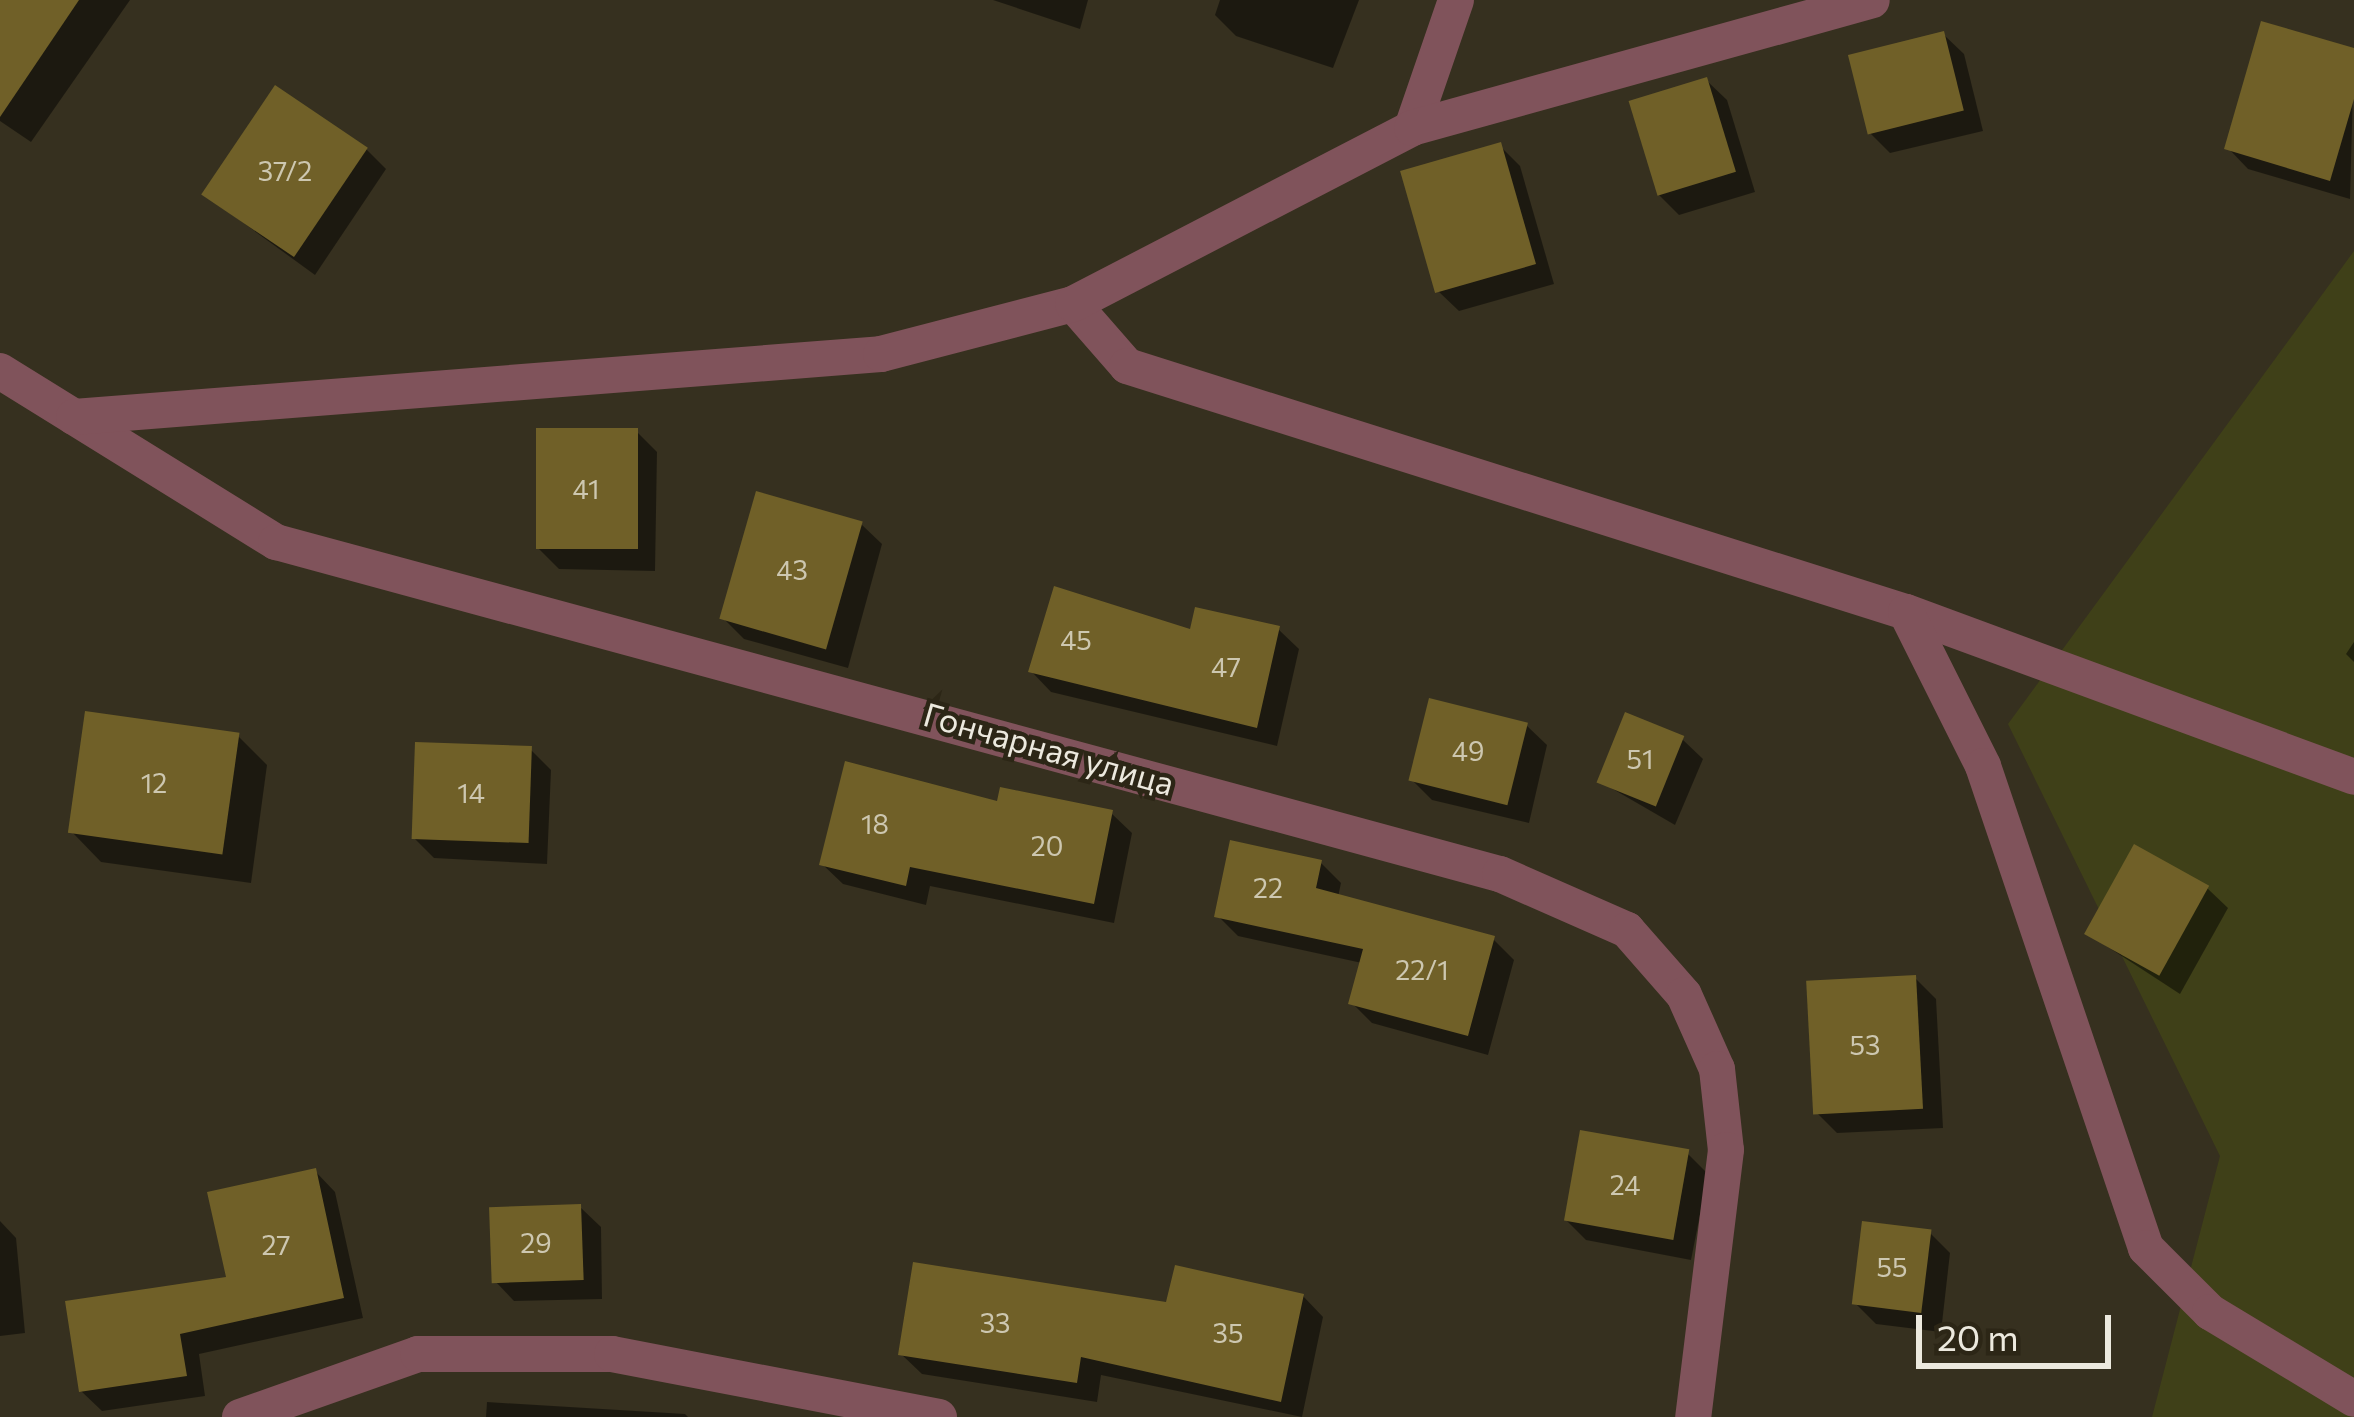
<!DOCTYPE html>
<html>
<head>
<meta charset="utf-8">
<style>
  body { margin:0 }
  #map { position:relative; width:2354px; height:1417px; overflow:hidden; background:#36301f; font-family:Commissioner,sans-serif }
  div>[style] { position:absolute }
  [style*='--x'] { left:calc(var(--x)*1px); top:calc(var(--y)*1px); width:calc(var(--w)*1px); rotate:calc(var(--a)*1deg) }
  .green>* { inset:0; background:#3f4018 }
  .shadow>* { inset:0; background:#0007 }
  .building>* { inset:0; background:#706028; transform-origin:0 0 }
  .minor>* { height:36px; margin:-18px; padding:0 18px; transform-origin:18px; border-radius:18px; background:#80535b }
  span { translate:-50% -50%; white-space:nowrap; text-align:center; line-height:1.15; -webkit-text-stroke:9px #2c2616; paint-order:stroke }
  .number-label { font-size:27px; color:#cdc7b0 }
  .number-label span { -webkit-text-stroke-width:0 }
  .street-label { font-size:33px; color:#ece9de }
  .scale { position:absolute; left:1916px; top:1315px; width:195px; height:54px; box-sizing:border-box; border:6px solid #ece9de; border-top:0; padding-left:15px; font-size:36px; line-height:42px; white-space:nowrap; color:#ece9de; -webkit-text-stroke:9px #2c2616; paint-order:stroke }
</style>
</head>
<body>
<div id="map">
  <div class="green">
    <i style="clip-path:polygon(2354px 251px,2354px 1417px,2152px 1417px,2220px 1156px,2008px 724px)"></i>
  </div>
  <div class="shadow">
    <i style="clip-path:polygon(0 0,130px 0,31px 142px,0 121px)"></i>
    <i style="clip-path:polygon(993px 0,1088px 0,1080px 29px)"></i>
    <i style="clip-path:polygon(1220px 0,1359px 0,1333px 68px,1236px 36px,1215px 15px)"></i>
    <i style="clip-path:polygon(1943px 34px,1964px 54px,1983px 131px,1890px 153px,1870px 133px)"></i>
    <i style="clip-path:polygon(2354px 51px,2350px 199px,2248px 169px,2228px 148px)"></i>
    <i style="clip-path:polygon(1706px 80px,1727px 100px,1755px 192px,1679px 215px,1659px 195px)"></i>
    <i style="clip-path:polygon(1500px 146px,1520px 166px,1554px 284px,1459px 311px,1438px 291px)"></i>
    <i style="clip-path:polygon(366px 149px,386px 169px,315px 275px,205px 195px)"></i>
    <i style="clip-path:polygon(636px 431px,657px 452px,655px 571px,559px 569px,538px 548px)"></i>
    <i style="clip-path:polygon(861px 524px,882px 544px,848px 668px,744px 639px,724px 619px)"></i>
    <i style="clip-path:polygon(1278px 629px,1299px 649px,1277px 746px,1051px 692px,1031px 671px,1192px 633px)"></i>
    <i style="clip-path:polygon(2354px 642px,2354px 662px,2346px 654px)"></i>
    <i style="clip-path:polygon(1526px 725px,1547px 745px,1529px 823px,1432px 800px,1412px 780px)"></i>
    <i style="clip-path:polygon(238px 736px,267px 765px,251px 883px,101px 862px,72px 832px)"></i>
    <i style="clip-path:polygon(1682px 739px,1703px 759px,1675px 825px,1599px 781px)"></i>
    <i style="clip-path:polygon(531px 750px,551px 770px,547px 864px,434px 858px,414px 838px)"></i>
    <i style="clip-path:polygon(1000px 804px,1111px 813px,1132px 833px,1114px 923px,930px 886px,926px 905px,843px 884px,822px 864px)"></i>
    <i style="clip-path:polygon(1320px 862px,1341px 883px,1338px 897px,1493px 939px,1514px 960px,1488px 1055px,1372px 1023px,1352px 1003px,1362px 963px,1238px 936px,1218px 916px)"></i>
    <i style="clip-path:polygon(2207px 888px,2228px 908px,2180px 994px,2088px 934px)"></i>
    <i style="clip-path:polygon(1915px 978px,1936px 999px,1943px 1128px,1837px 1133px,1816px 1112px)"></i>
    <i style="clip-path:polygon(1687px 1153px,1708px 1174px,1691px 1260px,1586px 1240px,1565px 1219px)"></i>
    <i style="clip-path:polygon(315px 1171px,335px 1192px,363px 1318px,199px 1354px,205px 1396px,102px 1411px,81px 1391px,230px 1280px)"></i>
    <i style="clip-path:polygon(580px 1207px,601px 1227px,602px 1299px,514px 1301px,494px 1280px)"></i>
    <i style="clip-path:polygon(0 1221px,16px 1238px,25px 1333px,0 1336px)"></i>
    <i style="clip-path:polygon(1930px 1233px,1950px 1253px,1941px 1332px,1876px 1324px,1855px 1303px)"></i>
    <i style="clip-path:polygon(1303px 1296px,1323px 1317px,1302px 1417px,1101px 1375px,1097px 1402px,922px 1374px,901px 1354px,1168px 1306px)"></i>
    <i style="clip-path:polygon(487px 1402px,685px 1414px,688px 1417px,486px 1417px)"></i>
  </div>
  <div class="building">
    <i style="clip-path:polygon(0 0,79px 0,0 117px)"></i>
    <i style="clip-path:polygon(2261px 21px,2354px 48px,2354px 99px,2330px 181px,2224px 149px)"></i>
    <i style="left:1944px;top:31px;width:82px;height:99px;rotate:76deg"></i>
    <i style="left:1707px;top:77px;width:99px;height:82px;rotate:73deg"></i>
    <i style="left:275px;top:85px;width:112px;height:132px;rotate:34deg"></i>
    <i style="left:1501px;top:142px;width:127px;height:105px;rotate:74deg"></i>
    <i style="left:536px;top:428px;width:102px;height:121px"></i>
    <i style="left:756px;top:491px;width:111px;height:133px;rotate:16deg"></i>
    <i style="clip-path:polygon(1054px 586px,1190px 629px,1195px 607px,1280px 626px,1257px 728px,1028px 672px)"></i>
    <i style="left:1429px;top:698px;width:102px;height:85px;rotate:14deg"></i>
    <i style="left:85px;top:711px;width:156px;height:123px;rotate:8deg"></i>
    <i style="left:1625px;top:712px;width:64px;height:76px;rotate:22deg"></i>
    <i style="left:415px;top:742px;width:117px;height:97px;rotate:2deg"></i>
    <i style="clip-path:polygon(845px 761px,997px 801px,1000px 787px,1113px 810px,1094px 904px,910px 867px,906px 886px,819px 865px)"></i>
    <i style="clip-path:polygon(1230px 840px,1322px 860px,1316px 888px,1495px 936px,1468px 1036px,1348px 1004px,1363px 949px,1214px 917px)"></i>
    <i style="left:2134px;top:844px;width:86px;height:103px;rotate:29deg"></i>
    <i style="left:1916px;top:975px;width:134px;height:110px;rotate:87deg"></i>
    <i style="left:1580px;top:1130px;width:111px;height:92px;rotate:10deg"></i>
    <i style="clip-path:polygon(316px 1168px,344px 1298px,180px 1334px,187px 1376px,79px 1392px,65px 1301px,226px 1277px,207px 1192px)"></i>
    <i style="left:581px;top:1204px;width:76px;height:92px;rotate:88deg"></i>
    <i style="left:1862px;top:1221px;width:70px;height:84px;rotate:7deg"></i>
    <i style="clip-path:polygon(913px 1262px,1166px 1302px,1175px 1265px,1304px 1294px,1281px 1402px,1081px 1357px,1077px 1383px,898px 1355px)"></i>
  </div>
  <div class="minor">
    <i style="--x:1412;--y:128;--w:135;--a:-71"></i>
    <i style="--x:1073;--y:304;--w:82;--a:48.9"></i>
    <i style="--x:1127;--y:366;--w:817;--a:17.53"></i>
    <i style="--x:1906;--y:612;--w:477;--a:20.2"></i>
    <i style="--x:0;--y:371;--w:325;--a:31.8"></i>
    <i style="--x:276;--y:542;--w:1268;--a:15.18"></i>
    <i style="--x:1500;--y:874;--w:139;--a:23.8"></i>
    <i style="--x:1627;--y:930;--w:86;--a:48.8"></i>
    <i style="--x:1684;--y:995;--w:81;--a:66"></i>
    <i style="--x:1717;--y:1069;--w:81;--a:83.7"></i>
    <i style="--x:1726;--y:1150;--w:269;--a:97"></i>
    <i style="--x:74;--y:417;--w:809;--a:-4.46"></i>
    <i style="--x:881;--y:354;--w:198;--a:-14.6"></i>
    <i style="--x:1073;--y:304;--w:382;--a:-27.4"></i>
    <i style="--x:1412;--y:128;--w:477;--a:-15.5"></i>
    <i style="--x:1906;--y:612;--w:172;--a:63.4"></i>
    <i style="--x:1983;--y:766;--w:509;--a:71.32"></i>
    <i style="--x:2146;--y:1248;--w:91;--a:45"></i>
    <i style="--x:2210;--y:1312;--w:168;--a:31.1"></i>
    <i style="--x:240;--y:1417;--w:189;--a:-19.5"></i>
    <i style="--x:418;--y:1354;--w:194;--a:0"></i>
    <i style="--x:612;--y:1354;--w:333;--a:10.9"></i>
  </div>
  <div class="number-label">
    <span style="left:285px;top:171px">37/2</span>
    <span style="left:586px;top:489px">41</span>
    <span style="left:792px;top:570px">43</span>
    <span style="left:1076px;top:640px">45</span>
    <span style="left:1226px;top:667px">47</span>
    <span style="left:1468px;top:751px">49</span>
    <span style="left:1640px;top:759px">51</span>
    <span style="left:154px;top:783px">12</span>
    <span style="left:471px;top:793px">14</span>
    <span style="left:875px;top:824px">18</span>
    <span style="left:1047px;top:846px">20</span>
    <span style="left:1268px;top:888px">22</span>
    <span style="left:1422px;top:970px">22/1</span>
    <span style="left:1865px;top:1045px">53</span>
    <span style="left:1625px;top:1185px">24</span>
    <span style="left:536px;top:1243px">29</span>
    <span style="left:276px;top:1245px">27</span>
    <span style="left:1892px;top:1267px">55</span>
    <span style="left:995px;top:1323px">33</span>
    <span style="left:1228px;top:1333px">35</span>
  </div>
  <div class="street-label">
    <span style="left:1049px;top:748px;rotate:16deg">Гончарная улица</span>
  </div>
  <div class="scale">20 m</div>
</div>
</body>
</html>
